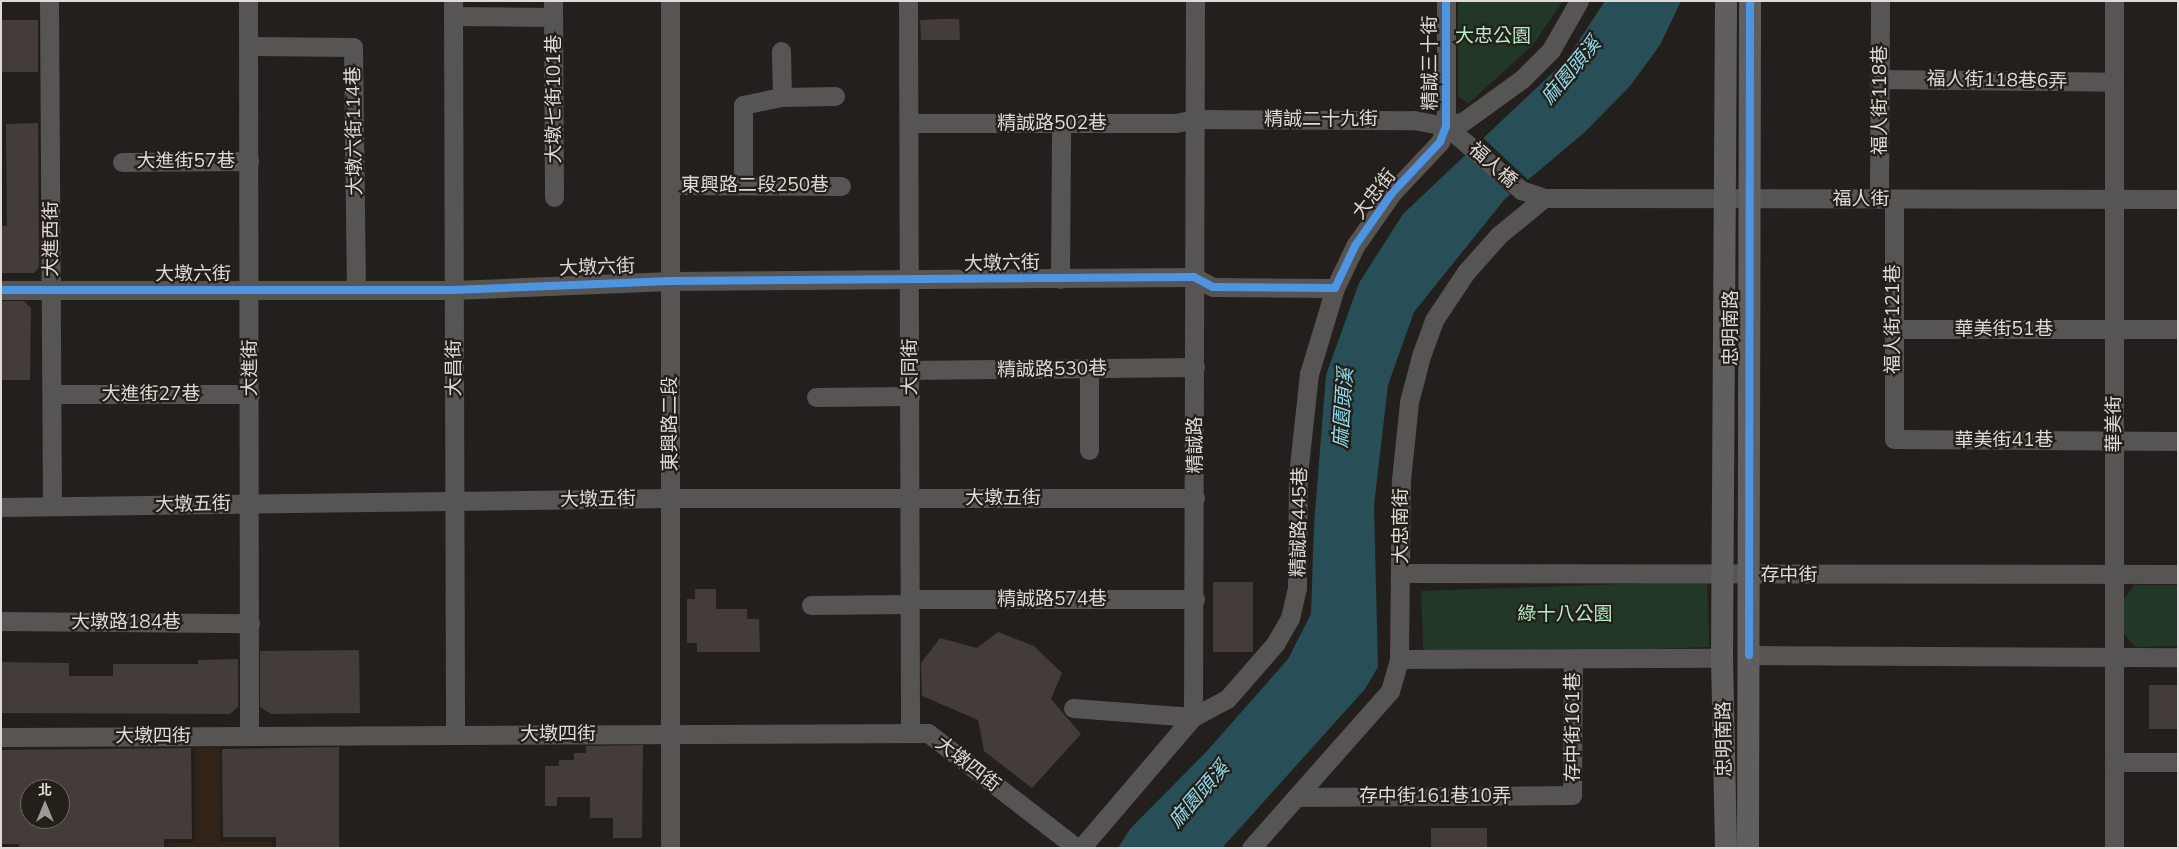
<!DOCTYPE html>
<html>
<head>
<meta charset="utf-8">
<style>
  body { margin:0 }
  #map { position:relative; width:2179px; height:849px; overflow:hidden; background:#221f1d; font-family:Mulish,"Noto Sans TC",sans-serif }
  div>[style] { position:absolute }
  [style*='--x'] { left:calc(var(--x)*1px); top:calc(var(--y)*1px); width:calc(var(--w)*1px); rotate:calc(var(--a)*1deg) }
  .education>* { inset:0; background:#302319 }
  .green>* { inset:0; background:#233729; transform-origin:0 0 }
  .water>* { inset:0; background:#284f58 }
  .pier>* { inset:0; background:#221f1d; transform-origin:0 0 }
  .building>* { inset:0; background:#433c39; transform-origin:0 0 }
  .minor>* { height:19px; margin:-9.5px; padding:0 9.5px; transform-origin:9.5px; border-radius:9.5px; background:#565553 }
  .major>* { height:22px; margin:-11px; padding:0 11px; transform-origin:11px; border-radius:11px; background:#605f5e }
  .cycleway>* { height:8px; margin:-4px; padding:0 4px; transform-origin:4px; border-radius:4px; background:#4d94e3 }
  span { translate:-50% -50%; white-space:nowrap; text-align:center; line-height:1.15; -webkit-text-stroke:4.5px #251f1a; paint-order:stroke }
  .park-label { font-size:19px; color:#b4eec6 }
  .street-label { font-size:19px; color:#dfdad7 }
  .water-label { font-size:20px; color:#90ddf0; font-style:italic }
  .frame { position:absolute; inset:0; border:2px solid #dfdad7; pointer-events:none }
  .north { position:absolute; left:20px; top:779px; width:50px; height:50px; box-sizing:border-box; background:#251f1a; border:1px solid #6f6a66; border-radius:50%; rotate:0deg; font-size:14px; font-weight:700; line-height:20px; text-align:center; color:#dfdad7 }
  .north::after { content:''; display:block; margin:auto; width:18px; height:22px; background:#9d9996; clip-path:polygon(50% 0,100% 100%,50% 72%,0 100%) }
</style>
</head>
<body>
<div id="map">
  <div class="education">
    <i style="clip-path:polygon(195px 748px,220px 748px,220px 842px,272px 842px,272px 848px,169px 848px,169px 843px,195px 842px)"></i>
  </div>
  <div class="green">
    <i style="clip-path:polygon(1458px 1px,1563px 1px,1533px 45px,1469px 103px,1458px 97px)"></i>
    <i style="left:1707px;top:581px;width:66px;height:286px;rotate:88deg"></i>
    <i style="clip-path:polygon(2134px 585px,2178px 585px,2178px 646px,2135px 647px,2124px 634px,2123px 601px)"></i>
  </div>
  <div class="water">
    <i style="clip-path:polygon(1605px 1px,1681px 1px,1660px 45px,1630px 86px,1585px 132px,1504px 200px,1414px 312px,1388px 385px,1374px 505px,1378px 667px,1365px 689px,1222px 848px,1118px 848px,1130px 829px,1207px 751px,1288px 659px,1311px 614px,1314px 525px,1326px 375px,1359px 283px,1403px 214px,1566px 60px)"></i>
  </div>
  <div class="pier">
    <i style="left:1481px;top:136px;width:66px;height:23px;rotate:43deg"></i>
  </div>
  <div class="building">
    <i style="clip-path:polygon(940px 19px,959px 19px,960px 40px,921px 40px,920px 20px)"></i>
    <i style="left:1px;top:20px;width:37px;height:52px"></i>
    <i style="clip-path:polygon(38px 123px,39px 267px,34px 273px,1px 273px,1px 226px,7px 226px,6px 124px)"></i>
    <i style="clip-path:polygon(1px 301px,24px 301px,31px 308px,30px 380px,1px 380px)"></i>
    <i style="left:1213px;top:582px;width:40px;height:70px"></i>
    <i style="clip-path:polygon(695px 589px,716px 589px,716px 609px,747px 609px,747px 619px,759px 619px,760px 652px,697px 652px,697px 643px,687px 643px,687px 599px,695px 599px)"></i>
    <i style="clip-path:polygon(998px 632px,1034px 646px,1062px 673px,1051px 699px,1081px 734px,1032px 788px,984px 751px,978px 720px,922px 696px,921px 663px,940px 638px,977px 648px)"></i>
    <i style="clip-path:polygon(359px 650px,360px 713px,271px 714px,260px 707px,260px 651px)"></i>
    <i style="clip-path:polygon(238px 659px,238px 707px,230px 714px,1px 713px,1px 662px,69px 663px,69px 676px,113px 676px,113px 664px,198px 664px,198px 660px)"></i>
    <i style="left:2149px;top:685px;width:29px;height:44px"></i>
    <i style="clip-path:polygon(643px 745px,642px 838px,613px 838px,613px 818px,590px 818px,590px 797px,557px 797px,557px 806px,545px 806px,545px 766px,559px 766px,559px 760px,574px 760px,574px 753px,586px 753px,586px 746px)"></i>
    <i style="clip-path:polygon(339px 747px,339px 848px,276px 848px,276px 837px,223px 837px,222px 749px)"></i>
    <i style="clip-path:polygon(evenodd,191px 748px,192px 839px,164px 839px,164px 848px,19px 848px,19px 844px,1px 844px,1px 750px,191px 748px,30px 789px,60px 789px,60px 819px,30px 819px,30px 789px)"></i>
    <i style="left:1431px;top:828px;width:56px;height:20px"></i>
  </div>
  <div class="minor">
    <i style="--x:49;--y:1;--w:505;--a:89.66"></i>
    <i style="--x:248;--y:1;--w:734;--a:89.92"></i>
    <i style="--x:453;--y:1;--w:734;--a:89.84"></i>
    <i style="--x:553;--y:1;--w:196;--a:89.7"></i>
    <i style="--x:908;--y:1;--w:732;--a:89.84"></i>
    <i style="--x:2114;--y:1;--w:847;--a:90"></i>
    <i style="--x:453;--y:16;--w:100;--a:0.6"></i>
    <i style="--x:248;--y:46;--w:105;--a:0.5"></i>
    <i style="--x:353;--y:47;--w:243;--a:89.3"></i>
    <i style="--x:781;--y:51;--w:46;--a:88.8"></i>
    <i style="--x:1880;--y:79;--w:234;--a:0.7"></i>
    <i style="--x:909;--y:123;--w:267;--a:0"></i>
    <i style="--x:1176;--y:123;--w:19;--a:-12"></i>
    <i style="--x:1195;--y:119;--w:219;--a:0.3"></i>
    <i style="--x:1414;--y:120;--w:33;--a:11"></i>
    <i style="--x:1446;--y:126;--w:99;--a:40.5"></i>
    <i style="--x:1521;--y:190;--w:24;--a:19"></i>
    <i style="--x:1544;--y:198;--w:634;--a:0.09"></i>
    <i style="--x:1446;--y:126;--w:19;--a:-16"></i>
    <i style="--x:1464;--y:121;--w:72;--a:-35.9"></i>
    <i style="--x:1522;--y:79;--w:41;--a:-45"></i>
    <i style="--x:1551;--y:50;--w:56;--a:-60.3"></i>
    <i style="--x:122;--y:162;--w:127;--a:-0.5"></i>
    <i style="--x:670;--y:185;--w:171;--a:0.3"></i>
    <i style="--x:743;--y:185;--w:80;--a:-90"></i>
    <i style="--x:743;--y:105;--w:40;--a:-12"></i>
    <i style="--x:782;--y:97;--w:53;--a:-1.1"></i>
    <i style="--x:1879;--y:199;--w:198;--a:-89.7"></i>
    <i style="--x:1894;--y:199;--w:240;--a:90"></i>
    <i style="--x:1894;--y:439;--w:284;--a:0.4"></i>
    <i style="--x:1060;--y:279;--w:157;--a:-89.6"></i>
    <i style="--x:1;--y:290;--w:453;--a:0"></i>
    <i style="--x:454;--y:290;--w:216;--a:-2.4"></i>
    <i style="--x:670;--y:281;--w:524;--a:-0.44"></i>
    <i style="--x:1194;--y:277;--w:21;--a:28"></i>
    <i style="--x:1213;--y:287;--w:122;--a:0.5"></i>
    <i style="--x:1893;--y:329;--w:285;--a:0"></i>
    <i style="--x:1089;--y:368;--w:82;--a:90"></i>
    <i style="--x:909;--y:370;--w:286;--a:-0.6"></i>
    <i style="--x:52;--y:394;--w:198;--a:0"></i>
    <i style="--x:816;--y:397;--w:94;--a:-0.6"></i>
    <i style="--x:1;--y:507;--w:669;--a:-0.77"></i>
    <i style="--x:670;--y:498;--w:525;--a:0"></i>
    <i style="--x:1401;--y:573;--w:777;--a:0.07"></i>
    <i style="--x:910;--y:599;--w:285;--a:0"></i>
    <i style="--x:811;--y:605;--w:99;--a:-0.6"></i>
    <i style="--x:1;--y:621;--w:249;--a:0.5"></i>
    <i style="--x:1749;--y:655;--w:429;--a:0.3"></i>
    <i style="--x:1399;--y:659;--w:323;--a:-0.2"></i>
    <i style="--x:1073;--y:708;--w:120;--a:4.3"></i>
    <i style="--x:1193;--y:717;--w:38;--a:-28"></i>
    <i style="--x:1227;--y:699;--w:73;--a:-48.9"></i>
    <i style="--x:1275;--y:644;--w:30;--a:-60"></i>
    <i style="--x:1290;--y:618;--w:31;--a:-77"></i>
    <i style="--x:1297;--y:588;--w:113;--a:-89.5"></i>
    <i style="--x:1298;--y:475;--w:102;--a:-83.8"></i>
    <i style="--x:1309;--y:374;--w:90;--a:-73.2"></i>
    <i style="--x:1335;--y:288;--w:47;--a:-64.5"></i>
    <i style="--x:1355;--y:246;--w:65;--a:-55.1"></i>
    <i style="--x:1392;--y:193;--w:70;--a:-46.7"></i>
    <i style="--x:1440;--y:142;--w:17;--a:-69"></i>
    <i style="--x:1446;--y:126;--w:125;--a:-90"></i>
    <i style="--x:1;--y:737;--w:927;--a:-0.25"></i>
    <i style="--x:928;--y:733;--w:188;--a:37.7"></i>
    <i style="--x:2114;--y:762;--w:64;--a:0"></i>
    <i style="--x:1297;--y:797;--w:275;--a:-0.4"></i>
    <i style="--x:1572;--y:795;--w:136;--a:-89.6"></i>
    <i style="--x:670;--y:848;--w:847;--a:-90"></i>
    <i style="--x:1081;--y:848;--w:172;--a:-49.5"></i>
    <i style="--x:1193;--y:717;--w:716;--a:-89.84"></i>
    <i style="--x:1251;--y:848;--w:210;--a:-48.5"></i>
    <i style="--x:1390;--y:691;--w:33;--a:-74"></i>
    <i style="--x:1399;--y:659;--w:179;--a:-89.4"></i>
    <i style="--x:1401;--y:480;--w:78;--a:-84.1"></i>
    <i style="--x:1409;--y:402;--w:48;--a:-75.4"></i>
    <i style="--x:1421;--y:356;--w:38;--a:-70"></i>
    <i style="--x:1434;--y:320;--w:58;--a:-56.3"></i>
    <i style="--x:1466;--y:272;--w:50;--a:-48.3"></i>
    <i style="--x:1499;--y:235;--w:58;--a:-39.4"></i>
  </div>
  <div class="major">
    <i style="--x:1726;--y:848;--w:190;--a:-91.2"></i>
    <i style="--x:1722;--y:658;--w:657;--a:-89.65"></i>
    <i style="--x:1748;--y:848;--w:847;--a:-89.86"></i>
  </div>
  <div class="cycleway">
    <i style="--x:1;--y:290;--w:453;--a:0"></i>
    <i style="--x:454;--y:290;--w:216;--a:-2.4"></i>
    <i style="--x:670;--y:281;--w:524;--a:-0.44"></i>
    <i style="--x:1194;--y:277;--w:21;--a:28"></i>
    <i style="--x:1213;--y:287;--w:122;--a:0.5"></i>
    <i style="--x:1335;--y:288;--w:47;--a:-64.5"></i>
    <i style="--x:1355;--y:246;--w:65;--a:-55.1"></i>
    <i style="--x:1392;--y:193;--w:70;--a:-46.7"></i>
    <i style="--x:1440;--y:142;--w:17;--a:-69"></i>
    <i style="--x:1446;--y:126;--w:125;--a:-90"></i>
    <i style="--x:1749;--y:655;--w:654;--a:-89.91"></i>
  </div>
  <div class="park-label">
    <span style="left:1493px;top:36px">大忠公園</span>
    <span style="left:1565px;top:614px">綠十八公園</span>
  </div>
  <div class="street-label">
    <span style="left:1430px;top:63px;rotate:-90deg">精誠三十街</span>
    <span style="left:1997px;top:80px;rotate:1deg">福人街118巷6弄</span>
    <span style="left:554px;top:99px;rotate:-90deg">大墩七街101巷</span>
    <span style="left:1880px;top:100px;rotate:-90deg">福人街118巷</span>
    <span style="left:1321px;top:119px">精誠二十九街</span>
    <span style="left:1052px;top:123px">精誠路502巷</span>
    <span style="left:354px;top:131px;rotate:-91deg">大墩六街114巷</span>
    <span style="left:186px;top:161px">大進街57巷</span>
    <span style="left:1493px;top:165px;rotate:42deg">福人橋</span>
    <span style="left:755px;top:185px">東興路二段250巷</span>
    <span style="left:1374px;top:194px;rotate:-52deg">大忠街</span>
    <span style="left:1861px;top:199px">福人街</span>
    <span style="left:51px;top:239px;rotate:-90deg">大進西街</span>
    <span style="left:1002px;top:263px;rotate:-1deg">大墩六街</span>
    <span style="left:597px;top:267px;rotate:-2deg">大墩六街</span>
    <span style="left:193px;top:274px">大墩六街</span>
    <span style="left:1893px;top:319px;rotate:-90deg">福人街121巷</span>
    <span style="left:1731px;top:328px;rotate:-90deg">忠明南路</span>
    <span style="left:2004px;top:329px">華美街51巷</span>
    <span style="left:910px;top:367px;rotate:-90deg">大同街</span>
    <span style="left:250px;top:368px;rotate:-90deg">大進街</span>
    <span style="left:454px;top:368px;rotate:-90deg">大昌街</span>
    <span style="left:1052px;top:369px;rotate:-1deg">精誠路530巷</span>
    <span style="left:151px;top:394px">大進街27巷</span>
    <span style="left:670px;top:424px;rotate:-90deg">東興路二段</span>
    <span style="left:2114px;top:424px;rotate:-90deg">華美街</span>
    <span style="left:2004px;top:440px">華美街41巷</span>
    <span style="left:1195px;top:445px;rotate:-90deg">精誠路</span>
    <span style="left:1003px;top:498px">大墩五街</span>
    <span style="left:598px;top:499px;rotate:-1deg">大墩五街</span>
    <span style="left:193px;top:504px;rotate:-1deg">大墩五街</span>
    <span style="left:1299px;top:522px;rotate:-89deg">精誠路445巷</span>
    <span style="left:1401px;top:526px;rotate:-90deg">大忠南街</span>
    <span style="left:1789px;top:575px">存中街</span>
    <span style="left:1052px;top:599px">精誠路574巷</span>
    <span style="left:126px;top:622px">大墩路184巷</span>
    <span style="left:1573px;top:727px;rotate:-90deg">存中街161巷</span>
    <span style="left:558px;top:734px">大墩四街</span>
    <span style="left:153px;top:736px">大墩四街</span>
    <span style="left:1724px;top:739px;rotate:-91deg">忠明南路</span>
    <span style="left:968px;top:764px;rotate:38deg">大墩四街</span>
    <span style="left:1435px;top:796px">存中街161巷10弄</span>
  </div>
  <div class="water-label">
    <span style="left:1570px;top:70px;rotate:-50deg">麻園頭溪</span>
    <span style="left:1342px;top:408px;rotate:-86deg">麻園頭溪</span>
    <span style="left:1198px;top:794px;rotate:-49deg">麻園頭溪</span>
  </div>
  <div class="frame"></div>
  <div class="north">北</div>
</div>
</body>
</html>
